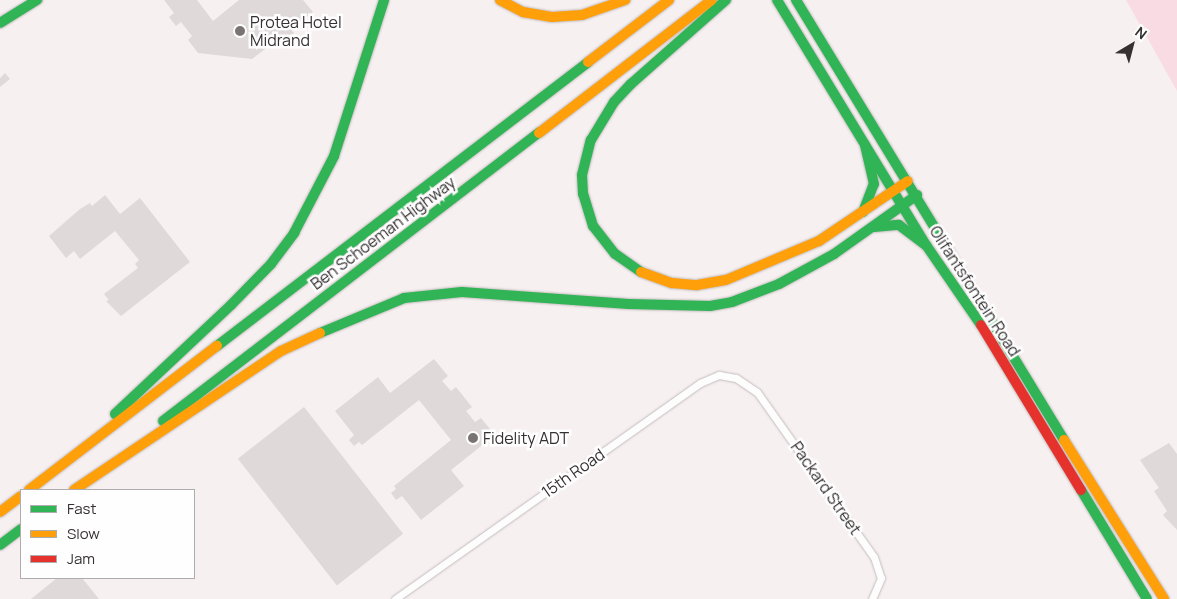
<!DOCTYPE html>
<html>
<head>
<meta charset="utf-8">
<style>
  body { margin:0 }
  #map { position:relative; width:1177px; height:599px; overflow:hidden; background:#f7f0f1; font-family:Manrope,sans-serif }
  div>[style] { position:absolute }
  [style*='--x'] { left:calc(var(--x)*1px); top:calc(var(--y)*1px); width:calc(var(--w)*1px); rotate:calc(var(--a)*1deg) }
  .green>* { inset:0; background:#f9dce3 }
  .building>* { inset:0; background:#dfd9da; transform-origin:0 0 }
  .roads { filter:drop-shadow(0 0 1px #c3bdbe) drop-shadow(0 0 1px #c3bdbe) }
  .street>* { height:7px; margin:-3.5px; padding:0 3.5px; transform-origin:3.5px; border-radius:3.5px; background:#fefdfd }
  .fast>* { height:10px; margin:-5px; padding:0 5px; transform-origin:5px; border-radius:5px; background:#30b455 }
  .slow>* { height:10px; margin:-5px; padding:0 5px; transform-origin:5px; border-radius:5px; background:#ff9f0a }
  .jam>* { height:10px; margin:-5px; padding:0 5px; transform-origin:5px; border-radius:5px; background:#e5322d }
  .dots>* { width:14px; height:14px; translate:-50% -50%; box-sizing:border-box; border:2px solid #fefefe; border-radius:50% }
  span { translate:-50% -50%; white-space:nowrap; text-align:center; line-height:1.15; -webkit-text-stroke:5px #fefefe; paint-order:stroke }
  .poi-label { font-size:16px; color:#353031 }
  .left { translate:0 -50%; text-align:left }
  .street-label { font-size:16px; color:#353031 }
  .legend { position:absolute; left:20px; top:489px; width:175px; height:90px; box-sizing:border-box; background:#fefefe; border:1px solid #aeacac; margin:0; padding:6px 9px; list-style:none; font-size:15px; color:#353031 }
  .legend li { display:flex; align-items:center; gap:10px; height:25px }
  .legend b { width:25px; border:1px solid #aeacac }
  .north { position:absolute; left:1107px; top:20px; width:50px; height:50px; -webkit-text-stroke:4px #fefefe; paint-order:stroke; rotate:37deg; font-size:14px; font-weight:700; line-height:20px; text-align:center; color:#353031 }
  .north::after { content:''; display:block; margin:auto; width:18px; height:22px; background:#353031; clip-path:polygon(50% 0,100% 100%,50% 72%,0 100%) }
</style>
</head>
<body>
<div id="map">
  <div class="green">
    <i style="clip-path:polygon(1126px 0,1177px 0,1177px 91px)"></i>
  </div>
  <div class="building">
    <i style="clip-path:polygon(164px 0,197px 0,213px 21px,239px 0,303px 0,313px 12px,291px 29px,294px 33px,280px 44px,277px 40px,252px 59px,198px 53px,188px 40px,192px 36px,181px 22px,176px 26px,169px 17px,174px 13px)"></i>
    <i style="clip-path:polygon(5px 73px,10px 79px,0 87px,0 78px)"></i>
    <i style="clip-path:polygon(105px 195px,120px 214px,140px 198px,190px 262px,121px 316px,106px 301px,109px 300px,104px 294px,138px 268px,135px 264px,139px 260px,115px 231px,80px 259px,74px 251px,66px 258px,49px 236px,80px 209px,90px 203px,92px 206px)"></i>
    <i style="clip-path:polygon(434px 359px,448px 376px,442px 381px,451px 391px,456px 387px,472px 407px,466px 411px,475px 422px,481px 418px,495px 435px,451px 470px,464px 486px,421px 520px,402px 496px,396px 500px,391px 493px,396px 489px,394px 486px,451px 440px,419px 400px,362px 445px,359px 442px,354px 446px,349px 440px,354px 435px,335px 411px,378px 377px,390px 393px)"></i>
    <i style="left:304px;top:407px;width:161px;height:84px;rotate:52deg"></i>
    <i style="clip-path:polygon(1169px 443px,1177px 454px,1177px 530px,1163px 515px,1167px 511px,1154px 491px,1159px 488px,1140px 460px)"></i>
    <i style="clip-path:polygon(57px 578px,82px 578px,99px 599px,31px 599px)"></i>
  </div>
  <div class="roads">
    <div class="street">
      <i style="--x:395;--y:599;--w:374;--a:-35.3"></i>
      <i style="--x:700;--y:383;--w:21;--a:-23"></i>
      <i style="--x:719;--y:375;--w:17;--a:10"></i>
      <i style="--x:736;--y:378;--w:25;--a:34"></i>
      <i style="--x:757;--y:392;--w:202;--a:54.7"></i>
      <i style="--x:874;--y:557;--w:22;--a:72"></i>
      <i style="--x:881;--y:578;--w:23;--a:113"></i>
    </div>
    <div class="fast">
      <i style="--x:777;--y:0;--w:287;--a:58.7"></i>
      <i style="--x:926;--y:245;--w:97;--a:55.5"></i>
      <i style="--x:796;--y:0;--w:515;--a:58.65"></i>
      <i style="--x:0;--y:23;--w:44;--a:-31.9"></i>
      <i style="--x:863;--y:212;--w:30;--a:-69"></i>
      <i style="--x:874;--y:184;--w:40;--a:-103"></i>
      <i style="--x:874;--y:227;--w:25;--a:-5"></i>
      <i style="--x:899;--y:225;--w:34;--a:37"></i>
      <i style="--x:641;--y:272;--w:32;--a:-145"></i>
      <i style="--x:615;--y:254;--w:36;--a:-128"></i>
      <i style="--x:593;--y:226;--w:34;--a:-107"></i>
      <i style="--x:583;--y:194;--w:19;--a:-93"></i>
      <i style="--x:582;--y:175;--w:36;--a:-76"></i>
      <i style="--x:591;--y:140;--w:44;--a:-58.8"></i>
      <i style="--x:614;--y:102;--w:25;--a:-47"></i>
      <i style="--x:631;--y:84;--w:127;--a:-41.5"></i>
      <i style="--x:320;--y:333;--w:91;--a:-22.6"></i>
      <i style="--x:404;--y:298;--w:58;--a:-5.9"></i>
      <i style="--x:462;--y:292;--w:167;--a:4.1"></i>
      <i style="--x:629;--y:304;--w:81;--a:1.4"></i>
      <i style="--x:710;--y:306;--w:22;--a:-10"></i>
      <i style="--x:732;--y:302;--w:50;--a:-21"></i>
      <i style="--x:779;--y:284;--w:63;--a:-28.6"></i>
      <i style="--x:834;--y:254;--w:102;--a:-35.4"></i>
      <i style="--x:217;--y:346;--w:467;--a:-37.4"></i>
      <i style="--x:115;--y:414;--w:159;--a:-43.2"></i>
      <i style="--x:231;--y:305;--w:57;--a:-45.7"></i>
      <i style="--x:271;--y:264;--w:39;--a:-53"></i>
      <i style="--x:294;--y:233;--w:87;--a:-62.5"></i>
      <i style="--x:334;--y:156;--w:164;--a:-72.2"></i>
      <i style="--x:163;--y:421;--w:474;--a:-37.5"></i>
      <i style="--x:1081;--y:490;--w:127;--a:58.8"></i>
      <i style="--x:0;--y:545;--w:26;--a:-37"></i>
    </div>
    <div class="slow">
      <i style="--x:500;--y:0;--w:26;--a:28"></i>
      <i style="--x:523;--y:12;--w:29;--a:10"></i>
      <i style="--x:552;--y:17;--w:30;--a:-4"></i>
      <i style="--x:582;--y:15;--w:46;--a:-19.2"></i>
      <i style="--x:588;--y:62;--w:102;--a:-37.4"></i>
      <i style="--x:539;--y:133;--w:218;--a:-37.6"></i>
      <i style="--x:641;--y:272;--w:33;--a:20"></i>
      <i style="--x:672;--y:283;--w:25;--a:5"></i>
      <i style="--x:697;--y:285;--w:29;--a:-10"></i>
      <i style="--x:726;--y:280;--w:101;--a:-22.8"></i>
      <i style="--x:819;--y:241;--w:107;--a:-34"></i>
      <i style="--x:1064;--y:440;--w:188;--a:57.8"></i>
      <i style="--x:29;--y:490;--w:237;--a:-37.5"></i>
      <i style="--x:74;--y:490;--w:249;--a:-33.9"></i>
      <i style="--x:281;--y:351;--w:43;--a:-24.8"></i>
      <i style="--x:0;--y:512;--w:26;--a:-37"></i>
    </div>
    <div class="jam">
      <i style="--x:981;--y:325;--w:193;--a:58.8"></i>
    </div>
  </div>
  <div class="dots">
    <i style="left:240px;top:31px;background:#797374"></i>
    <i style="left:473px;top:438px;background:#797374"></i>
  </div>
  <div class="poi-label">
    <span class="left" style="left:250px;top:31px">Protea Hotel<br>Midrand</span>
    <span class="left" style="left:483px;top:438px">Fidelity ADT</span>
  </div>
  <div class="street-label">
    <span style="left:383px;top:233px;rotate:-37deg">Ben Schoeman Highway</span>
    <span style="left:975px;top:291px;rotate:57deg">Olifantsfontein Road</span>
    <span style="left:573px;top:473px;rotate:-35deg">15th Road</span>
    <span style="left:826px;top:488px;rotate:55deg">Packard Street</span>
  </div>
  <ul class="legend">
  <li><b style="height:6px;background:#30b455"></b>Fast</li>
  <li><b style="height:6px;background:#ff9f0a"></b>Slow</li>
  <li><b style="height:6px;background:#e5322d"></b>Jam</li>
  </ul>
  <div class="north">N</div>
</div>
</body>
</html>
